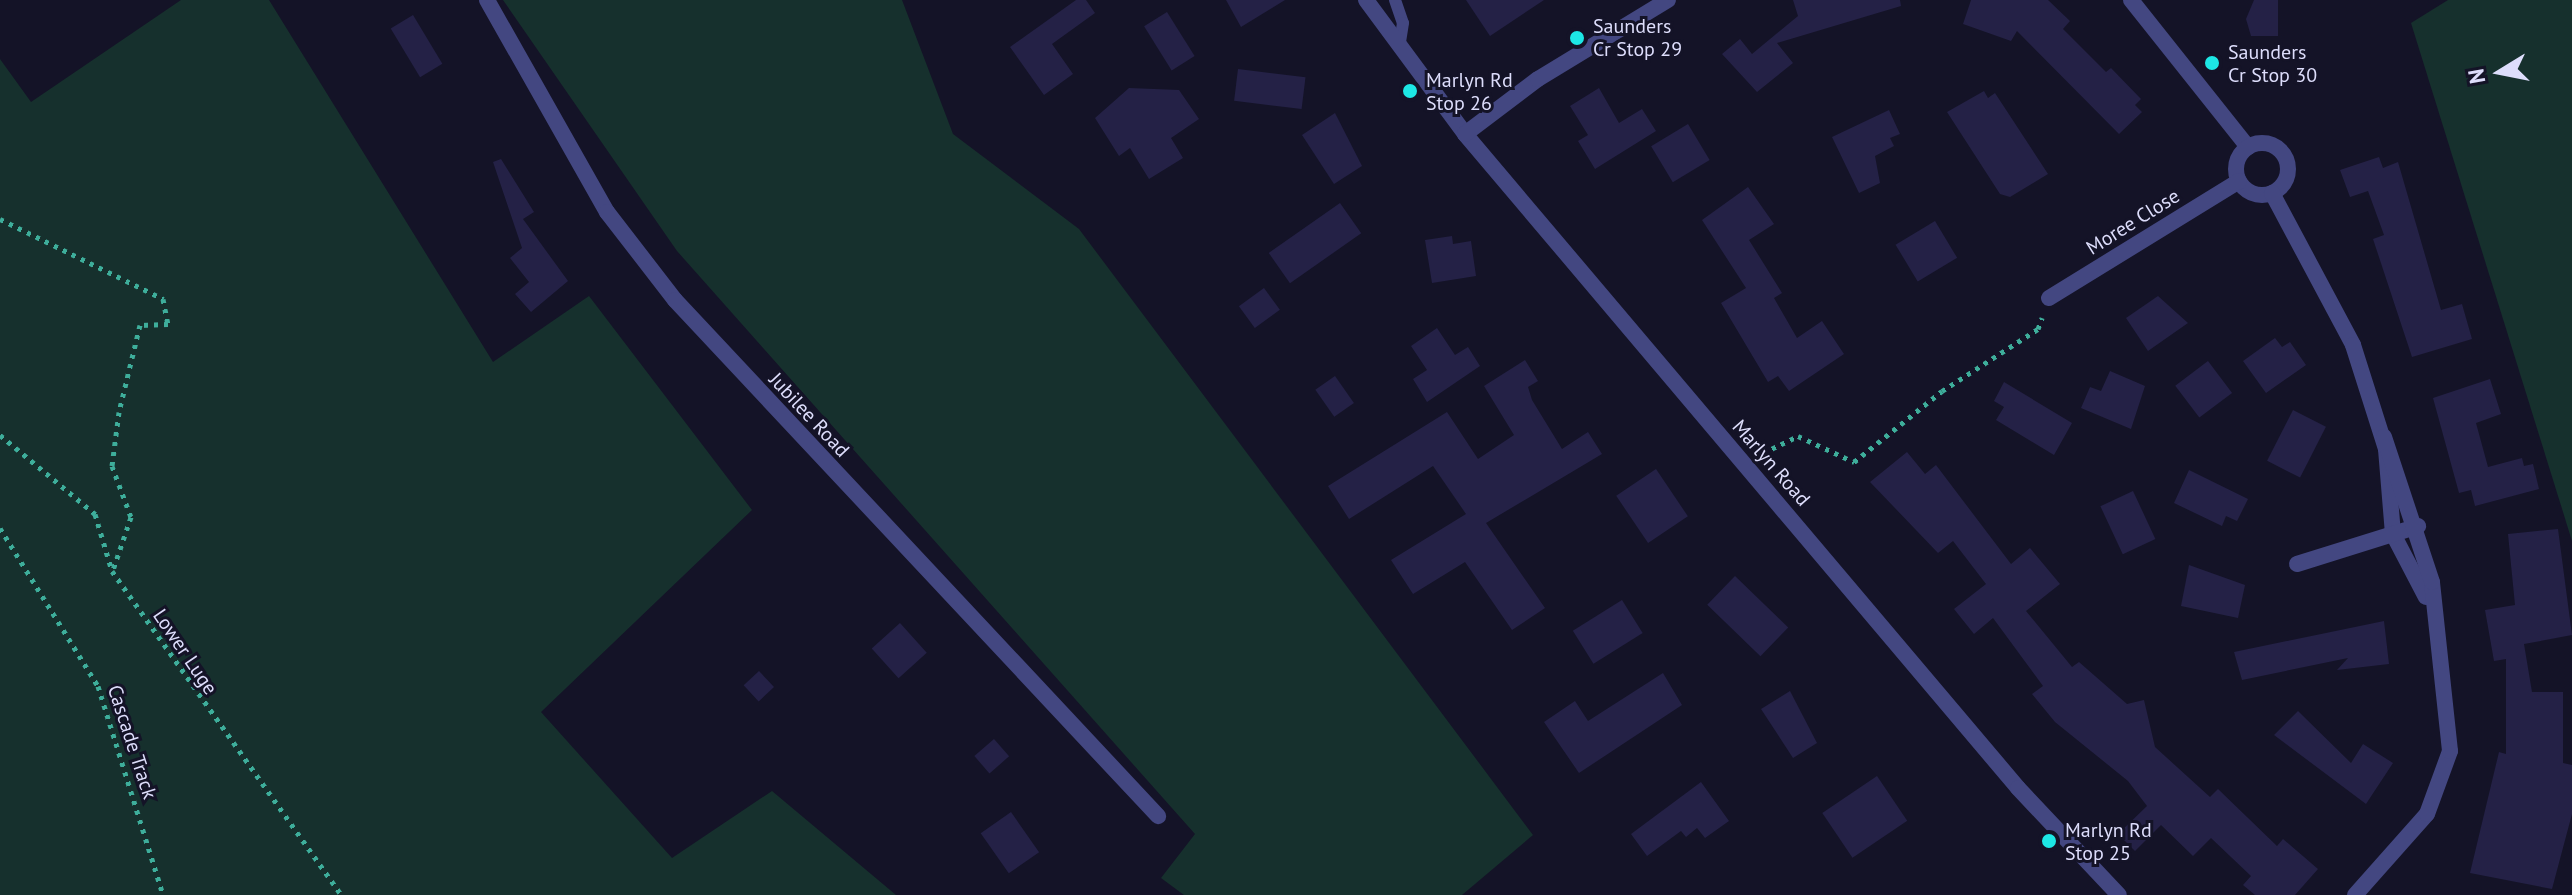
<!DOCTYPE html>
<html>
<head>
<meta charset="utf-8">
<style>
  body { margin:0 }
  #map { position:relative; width:2572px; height:895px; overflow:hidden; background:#141327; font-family:"PT Sans",sans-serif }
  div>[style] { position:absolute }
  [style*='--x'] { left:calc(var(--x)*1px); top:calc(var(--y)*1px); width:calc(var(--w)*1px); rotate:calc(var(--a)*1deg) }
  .green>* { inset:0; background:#16302d }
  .building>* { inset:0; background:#242146; transform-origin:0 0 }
  .path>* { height:5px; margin-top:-2.5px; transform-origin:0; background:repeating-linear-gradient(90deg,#3eae9b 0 4px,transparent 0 10px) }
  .lane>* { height:12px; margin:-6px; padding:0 6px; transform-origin:6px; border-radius:6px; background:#434781 }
  .street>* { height:16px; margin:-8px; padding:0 8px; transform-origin:8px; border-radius:8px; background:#434781 }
  .street>.ring { margin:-8px; padding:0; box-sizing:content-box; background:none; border:16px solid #434781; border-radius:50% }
  .dots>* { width:22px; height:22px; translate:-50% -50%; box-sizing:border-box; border:4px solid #141327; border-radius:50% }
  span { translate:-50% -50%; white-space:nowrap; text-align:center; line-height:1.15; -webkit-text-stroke:6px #141327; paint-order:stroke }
  .poi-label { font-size:20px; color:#ddddfb }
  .left { translate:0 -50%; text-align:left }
  .street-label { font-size:20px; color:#ddddfb }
  .north { position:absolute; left:2460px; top:32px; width:80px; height:80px; -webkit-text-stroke:6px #141327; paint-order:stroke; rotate:260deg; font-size:22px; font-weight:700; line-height:32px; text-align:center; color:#ddddfb }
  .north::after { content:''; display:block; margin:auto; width:28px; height:36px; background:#ddddfb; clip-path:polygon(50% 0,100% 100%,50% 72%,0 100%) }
</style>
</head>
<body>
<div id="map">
  <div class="green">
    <i style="clip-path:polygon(181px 0,269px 0,493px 362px,589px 296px,752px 510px,541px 712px,672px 858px,772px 791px,896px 895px,0 895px,0 59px,31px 102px)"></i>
    <i style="clip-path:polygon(503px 0,902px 0,953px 134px,1079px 229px,1533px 835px,1462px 895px,1184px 895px,1161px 878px,1195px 834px,677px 251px)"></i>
    <i style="clip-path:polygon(2448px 0,2572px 0,2572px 541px,2411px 23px)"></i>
  </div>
  <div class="building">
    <i style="clip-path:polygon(1076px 0,1086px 0,1095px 13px,1052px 44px,1073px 74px,1044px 95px,1010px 47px)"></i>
    <i style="clip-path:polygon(1226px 0,1285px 0,1241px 27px)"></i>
    <i style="clip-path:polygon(1466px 0,1544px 0,1490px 36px)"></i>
    <i style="clip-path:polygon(1793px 0,1900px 0,1901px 6px,1777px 43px,1793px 63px,1757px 92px,1722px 54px,1740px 39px,1752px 54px,1798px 16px)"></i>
    <i style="clip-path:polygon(1971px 0,2048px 0,2070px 21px,2063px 29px,2106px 72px,2111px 68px,2141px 99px,2135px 105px,2142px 112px,2119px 134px,2017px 31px,2011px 41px,1963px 24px)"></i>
    <i style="clip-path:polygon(2254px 0,2278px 0,2278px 36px,2251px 36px,2246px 19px)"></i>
    <i style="left:1167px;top:12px;width:52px;height:27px;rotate:58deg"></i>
    <i style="left:413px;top:15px;width:57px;height:26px;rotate:59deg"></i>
    <i style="left:1238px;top:69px;width:68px;height:32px;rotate:7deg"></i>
    <i style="clip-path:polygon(1129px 88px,1179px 90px,1199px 119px,1171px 138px,1183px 158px,1149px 179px,1130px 148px,1119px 156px,1095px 118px)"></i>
    <i style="clip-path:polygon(1599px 88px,1619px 123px,1642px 109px,1656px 131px,1595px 169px,1578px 141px,1588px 135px,1570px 106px)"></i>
    <i style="clip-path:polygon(1984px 91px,1988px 98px,1995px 93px,2048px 174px,2010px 197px,2000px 194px,1947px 112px)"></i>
    <i style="clip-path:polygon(1889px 110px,1900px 134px,1890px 138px,1894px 146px,1875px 156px,1880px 183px,1859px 193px,1832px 137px)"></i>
    <i style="clip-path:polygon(1335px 113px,1362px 166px,1334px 184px,1302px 135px)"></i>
    <i style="left:1688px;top:124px;width:42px;height:43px;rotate:59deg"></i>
    <i style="clip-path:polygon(2379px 157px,2383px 168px,2398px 162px,2441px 310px,2462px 304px,2472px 339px,2412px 357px,2373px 239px,2384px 235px,2368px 191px,2350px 197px,2340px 170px)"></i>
    <i style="clip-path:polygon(501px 159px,534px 212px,523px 219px,568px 281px,531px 312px,515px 294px,529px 282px,510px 258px,522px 248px,493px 162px)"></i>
    <i style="clip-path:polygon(1748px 187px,1774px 224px,1749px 240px,1782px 293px,1774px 298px,1797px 338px,1822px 321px,1844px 354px,1789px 391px,1778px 376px,1768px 382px,1721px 303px,1746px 288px,1702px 220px)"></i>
    <i style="left:1340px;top:203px;width:37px;height:87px;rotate:55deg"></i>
    <i style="left:1935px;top:221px;width:43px;height:46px;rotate:59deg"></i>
    <i style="clip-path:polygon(1452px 236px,1453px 244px,1471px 241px,1476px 276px,1432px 283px,1425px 240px)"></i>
    <i style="left:1264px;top:288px;width:27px;height:31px;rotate:54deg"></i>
    <i style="clip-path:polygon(2158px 296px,2188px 323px,2148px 351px,2126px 318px)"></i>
    <i style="clip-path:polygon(1437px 328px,1455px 355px,1468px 347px,1480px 366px,1427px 402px,1413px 379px,1427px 370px,1411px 346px)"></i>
    <i style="clip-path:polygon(2275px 338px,2282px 347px,2290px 342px,2306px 365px,2266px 393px,2243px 361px)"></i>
    <i style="clip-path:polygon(1525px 360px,1538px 381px,1528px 387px,1532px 400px,1562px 449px,1588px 432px,1602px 454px,1486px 523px,1545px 608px,1512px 630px,1465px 562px,1413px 594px,1391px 560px,1466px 514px,1433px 466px,1349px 519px,1328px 486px,1447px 412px,1478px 459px,1514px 435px,1484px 386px)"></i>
    <i style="left:2208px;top:361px;width:40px;height:41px;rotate:53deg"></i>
    <i style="clip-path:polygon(2110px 371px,2145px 386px,2131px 429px,2081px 408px,2090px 387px,2101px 391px)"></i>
    <i style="left:1335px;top:376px;width:33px;height:24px;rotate:55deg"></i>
    <i style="clip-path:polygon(2490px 379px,2501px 414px,2476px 423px,2488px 467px,2522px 458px,2524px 466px,2533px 464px,2539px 489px,2475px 506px,2471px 490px,2459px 493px,2433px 398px)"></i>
    <i style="clip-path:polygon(2004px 382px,2072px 423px,2054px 455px,1996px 420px,2004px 407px,1994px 401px)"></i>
    <i style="left:2293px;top:410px;width:37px;height:57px;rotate:27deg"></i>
    <i style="clip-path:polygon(1907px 452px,1925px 474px,1936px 465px,2011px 564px,2030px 548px,2060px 584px,2026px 611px,2072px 667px,2079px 662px,2127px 704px,2144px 700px,2155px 747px,2210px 797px,2218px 789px,2277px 846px,2283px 839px,2318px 869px,2295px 895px,2255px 895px,2243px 885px,2251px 876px,2211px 838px,2193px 856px,2161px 825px,2135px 851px,2118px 834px,2147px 806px,2128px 781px,2055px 722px,2032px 694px,2043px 686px,1993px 618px,1974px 634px,1954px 609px,1986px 584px,1953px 541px,1938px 553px,1870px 482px)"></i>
    <i style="left:1656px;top:469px;width:57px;height:48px;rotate:56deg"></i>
    <i style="clip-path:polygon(2189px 470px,2248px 499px,2237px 521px,2226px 516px,2222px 526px,2174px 503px)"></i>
    <i style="left:2133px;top:491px;width:53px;height:36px;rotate:65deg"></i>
    <i style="clip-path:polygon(2558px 529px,2572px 635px,2524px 644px,2532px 692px,2563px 692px,2563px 763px,2572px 765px,2572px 814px,2552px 889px,2470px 873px,2499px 752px,2506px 754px,2506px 659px,2494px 661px,2485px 610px,2515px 605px,2508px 534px)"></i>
    <i style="clip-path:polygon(2189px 565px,2245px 585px,2238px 618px,2181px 606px)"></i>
    <i style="left:1735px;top:576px;width:74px;height:40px;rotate:44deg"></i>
    <i style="left:1622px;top:600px;width:39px;height:58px;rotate:58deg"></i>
    <i style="clip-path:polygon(2384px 621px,2389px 664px,2337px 670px,2348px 658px,2242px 680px,2234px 652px)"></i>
    <i style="left:900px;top:623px;width:40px;height:38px;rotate:48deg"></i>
    <i style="left:759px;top:671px;width:22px;height:21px;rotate:47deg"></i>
    <i style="clip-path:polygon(1663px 673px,1682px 705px,1579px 773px,1544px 722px,1575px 701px,1588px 721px)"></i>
    <i style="clip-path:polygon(1790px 691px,1817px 743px,1793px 758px,1761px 709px)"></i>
    <i style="clip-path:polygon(2298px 711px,2351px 763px,2363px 744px,2393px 763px,2366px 804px,2274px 735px)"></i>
    <i style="left:994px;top:739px;width:23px;height:26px;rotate:49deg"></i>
    <i style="left:1877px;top:776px;width:54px;height:66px;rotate:56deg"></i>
    <i style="clip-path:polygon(1701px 782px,1729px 821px,1705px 838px,1697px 828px,1686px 837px,1681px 831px,1647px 856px,1631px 834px)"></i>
    <i style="left:1011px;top:812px;width:49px;height:37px;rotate:55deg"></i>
  </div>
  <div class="path">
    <i style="--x:0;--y:219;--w:182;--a:26.1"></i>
    <i style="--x:163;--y:299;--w:25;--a:79"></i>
    <i style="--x:168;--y:324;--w:28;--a:178"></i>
    <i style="--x:140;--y:325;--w:89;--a:103.6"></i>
    <i style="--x:119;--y:412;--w:54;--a:97.4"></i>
    <i style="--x:112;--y:466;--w:54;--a:69.6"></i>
    <i style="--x:131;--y:517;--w:56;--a:108.8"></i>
    <i style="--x:0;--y:435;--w:124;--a:39.7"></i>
    <i style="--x:95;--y:514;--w:59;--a:73.4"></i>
    <i style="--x:112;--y:571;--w:397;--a:54.7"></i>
    <i style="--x:1763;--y:453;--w:39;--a:-26"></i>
    <i style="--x:1798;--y:436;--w:62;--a:24.9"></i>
    <i style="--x:1854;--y:462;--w:113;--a:-38.9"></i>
    <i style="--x:1942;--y:391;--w:114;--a:-32.9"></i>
    <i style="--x:2038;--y:329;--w:12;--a:-70"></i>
    <i style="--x:0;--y:528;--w:186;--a:58.2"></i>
    <i style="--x:98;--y:686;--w:219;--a:72.7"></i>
  </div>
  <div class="lane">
    <i style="--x:1395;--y:0;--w:24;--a:71"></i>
    <i style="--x:1403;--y:23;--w:24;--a:99"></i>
  </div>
  <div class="street">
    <i style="--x:487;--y:0;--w:244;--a:60.5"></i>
    <i style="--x:607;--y:212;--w:111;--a:52.3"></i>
    <i style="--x:675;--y:300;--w:707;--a:46.89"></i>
    <i style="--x:1366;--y:0;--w:167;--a:53.5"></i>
    <i style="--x:1465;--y:134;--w:856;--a:49.78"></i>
    <i style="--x:2018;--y:788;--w:147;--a:46.7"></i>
    <i style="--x:2131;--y:0;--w:188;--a:51.5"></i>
    <i style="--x:1465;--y:134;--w:91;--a:-37"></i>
    <i style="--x:1538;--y:79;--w:152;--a:-31.3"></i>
    <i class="ring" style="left:2236px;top:143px;width:36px;height:36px"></i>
    <i style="--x:2272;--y:193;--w:172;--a:61.9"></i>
    <i style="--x:2353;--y:345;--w:109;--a:72.4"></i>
    <i style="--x:2386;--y:449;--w:85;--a:85.3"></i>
    <i style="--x:2393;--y:534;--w:71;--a:62.4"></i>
    <i style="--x:2049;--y:298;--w:223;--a:-31.6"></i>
    <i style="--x:2297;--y:564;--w:127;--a:-17.4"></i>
    <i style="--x:2355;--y:895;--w:108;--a:-48.4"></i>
    <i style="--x:2427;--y:814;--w:67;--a:-69.9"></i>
    <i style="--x:2450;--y:751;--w:170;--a:-96.1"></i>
    <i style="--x:2432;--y:582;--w:153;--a:-108.3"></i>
  </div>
  <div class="dots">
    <i style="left:1577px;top:38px;background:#1de7e5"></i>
    <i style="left:2212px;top:63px;background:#1de7e5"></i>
    <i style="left:1410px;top:91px;background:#1de7e5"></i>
    <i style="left:2049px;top:841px;background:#1de7e5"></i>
  </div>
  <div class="poi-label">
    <span class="left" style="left:1593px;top:38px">Saunders<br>Cr Stop 29</span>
    <span class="left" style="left:2228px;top:64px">Saunders<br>Cr Stop 30</span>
    <span class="left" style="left:1426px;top:92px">Marlyn Rd<br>Stop 26</span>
    <span class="left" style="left:2065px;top:842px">Marlyn Rd<br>Stop 25</span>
  </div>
  <div class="street-label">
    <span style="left:2133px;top:222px;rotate:-32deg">Moree Close</span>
    <span style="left:809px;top:415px;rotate:47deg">Jubilee Road</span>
    <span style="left:1771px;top:463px;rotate:49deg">Marlyn Road</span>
    <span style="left:185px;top:652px;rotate:56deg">Lower Luge</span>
    <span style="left:132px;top:742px;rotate:72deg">Cascade Track</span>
  </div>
  <div class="north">N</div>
</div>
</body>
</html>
